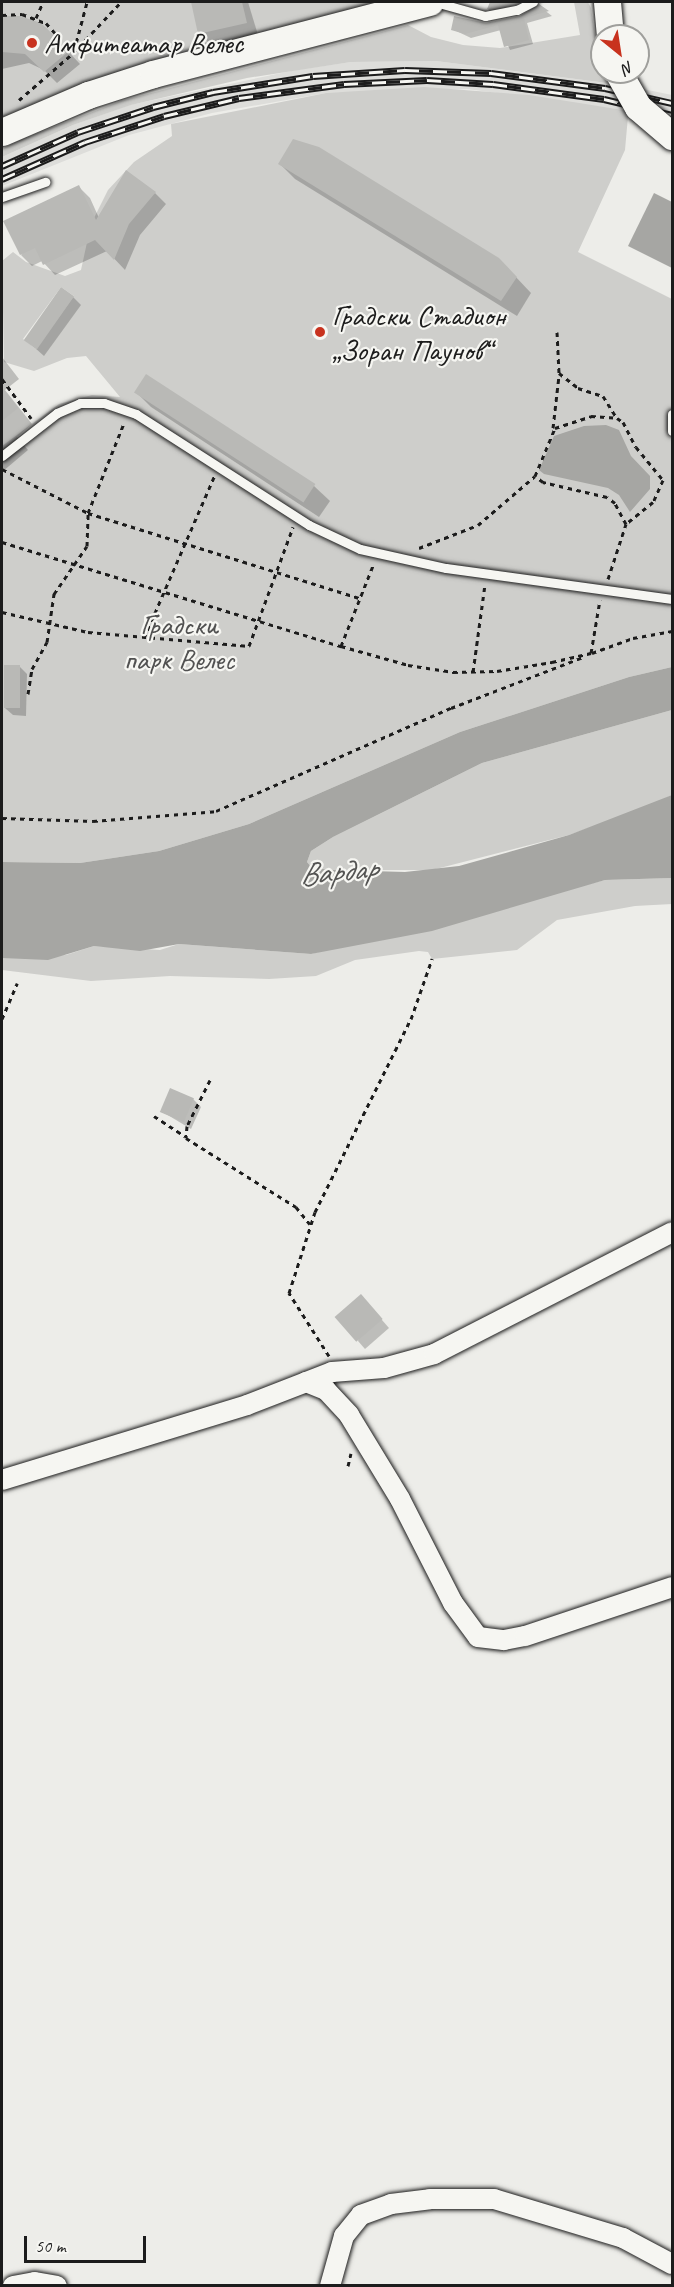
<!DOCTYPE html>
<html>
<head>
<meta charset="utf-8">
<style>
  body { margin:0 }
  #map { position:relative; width:674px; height:2287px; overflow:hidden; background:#edede9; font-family:Caveat,sans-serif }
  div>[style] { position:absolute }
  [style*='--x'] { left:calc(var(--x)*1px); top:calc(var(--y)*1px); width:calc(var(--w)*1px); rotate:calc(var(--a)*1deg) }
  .built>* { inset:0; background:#ddddda }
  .green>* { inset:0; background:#cececb }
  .water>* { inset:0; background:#a6a6a3 }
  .shadow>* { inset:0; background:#0003 }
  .building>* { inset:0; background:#b9b9b6; transform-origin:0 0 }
  .path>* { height:3px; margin-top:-1.5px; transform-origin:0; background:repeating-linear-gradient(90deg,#1c1c1c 0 4.5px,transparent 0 9px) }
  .roads { filter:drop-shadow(0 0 2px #1c1c1c) drop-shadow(0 0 2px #1c1c1c) }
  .lane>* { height:9px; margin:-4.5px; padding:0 4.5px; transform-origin:4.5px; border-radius:4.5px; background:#f6f6f2 }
  .street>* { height:20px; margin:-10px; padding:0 10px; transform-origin:10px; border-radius:10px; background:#f6f6f2 }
  .secondary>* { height:27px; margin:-13.5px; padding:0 13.5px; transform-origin:13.5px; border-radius:13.5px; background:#f6f6f2 }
  .rail>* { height:7px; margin-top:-3.5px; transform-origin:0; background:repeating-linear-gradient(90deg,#f6f6f2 0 14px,#1c1c1c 0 28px); box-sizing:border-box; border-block:2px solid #1c1c1c }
  .bridges { filter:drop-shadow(0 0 2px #1c1c1c) drop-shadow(0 0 2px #1c1c1c) }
  .secondary-bridge>* { height:27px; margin:-13.5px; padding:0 13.5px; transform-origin:13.5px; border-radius:13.5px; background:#f6f6f2 }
  .dots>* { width:16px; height:16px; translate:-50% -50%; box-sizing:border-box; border:3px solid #f6f6f2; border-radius:50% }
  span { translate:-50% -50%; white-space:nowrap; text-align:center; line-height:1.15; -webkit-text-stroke:4.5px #f6f6f2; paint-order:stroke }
  .poi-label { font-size:30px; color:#1c1c1c }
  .left { translate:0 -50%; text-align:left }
  .park-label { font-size:30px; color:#515151 }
  .water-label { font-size:32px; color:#535352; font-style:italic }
  .frame { position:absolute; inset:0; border:3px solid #1c1c1c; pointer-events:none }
  .north { position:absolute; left:590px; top:24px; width:60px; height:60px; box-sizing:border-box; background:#f6f6f2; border:2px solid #9f9f9c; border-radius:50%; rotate:150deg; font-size:16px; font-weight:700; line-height:24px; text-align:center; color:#1c1c1c }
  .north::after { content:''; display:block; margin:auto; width:21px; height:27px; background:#c8321e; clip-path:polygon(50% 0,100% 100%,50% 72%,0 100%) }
  .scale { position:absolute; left:24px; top:2236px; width:122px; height:27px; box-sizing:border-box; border:3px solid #1c1c1c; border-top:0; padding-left:8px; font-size:18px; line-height:21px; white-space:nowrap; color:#1c1c1c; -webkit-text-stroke:4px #f6f6f2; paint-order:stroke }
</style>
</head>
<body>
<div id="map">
  <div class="built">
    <i style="clip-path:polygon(436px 61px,607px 83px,623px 110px,467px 89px,326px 93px,212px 113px,129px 135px,2px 186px,2px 157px,73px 125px,130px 105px,296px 70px,351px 62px)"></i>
    <i style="clip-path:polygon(643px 89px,672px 95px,672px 121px,660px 111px)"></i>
  </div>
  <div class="green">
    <i style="clip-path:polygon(2px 2px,382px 2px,137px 66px,2px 117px)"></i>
    <i style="clip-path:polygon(574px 2px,588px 2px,591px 8px,598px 55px,607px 83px,436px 61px,351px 62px,247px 78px,131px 105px,73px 125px,2px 157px,2px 149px,20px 140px,121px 101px,408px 25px,431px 37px,463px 45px,500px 48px,580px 35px)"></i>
    <i style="clip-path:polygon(evenodd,424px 87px,529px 95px,623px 110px,628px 116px,625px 150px,578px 252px,672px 299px,672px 667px,629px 677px,460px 732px,249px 824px,159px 851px,80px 863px,2px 862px,2px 446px,59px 404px,92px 395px,120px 397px,86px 356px,67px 358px,34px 371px,4px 362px,2px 261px,13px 252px,26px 262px,65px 276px,81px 270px,91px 224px,108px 190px,134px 162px,172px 136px,171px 124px,326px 93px,424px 87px,61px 287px,74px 296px,36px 349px,23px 339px,61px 287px)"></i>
    <i style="clip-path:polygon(672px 710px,672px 795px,647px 807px,569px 835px,432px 870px,334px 870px,312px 868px,307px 862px,311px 851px,333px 837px,482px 763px)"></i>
    <i style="clip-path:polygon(672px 878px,672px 904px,635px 906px,557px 920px,517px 950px,432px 959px,428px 952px,419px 951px,355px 960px,316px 976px,269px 979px,170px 976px,91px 981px,2px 970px,2px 958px,66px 955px,94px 946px,160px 950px,179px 944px,311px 954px,605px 880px)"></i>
  </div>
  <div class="water">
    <i style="clip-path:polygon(654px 193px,672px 202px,672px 268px,628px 246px)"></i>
    <i style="clip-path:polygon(606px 425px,619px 430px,631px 456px,650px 476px,650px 489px,630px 512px,619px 495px,608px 488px,544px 474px,539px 470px,554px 436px,584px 426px)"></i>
    <i style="clip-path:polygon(672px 667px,672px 710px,482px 763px,333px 837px,311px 851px,307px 862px,312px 868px,334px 870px,405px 872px,459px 866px,569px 835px,672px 795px,672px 878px,605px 880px,432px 931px,311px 954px,179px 944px,140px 951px,94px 946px,48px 960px,2px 958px,2px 862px,80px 863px,159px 851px,249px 824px,460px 732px,629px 677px)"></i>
  </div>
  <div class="shadow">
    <i style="clip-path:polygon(248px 2px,258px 35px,211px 45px,199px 33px,193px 3px)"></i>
    <i style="clip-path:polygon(492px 2px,526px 2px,491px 12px,488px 9px)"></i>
    <i style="clip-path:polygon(539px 6px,552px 16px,527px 23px,533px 44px,510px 50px,501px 30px,471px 38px,452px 29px,519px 18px)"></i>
    <i style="clip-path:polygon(2px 19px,27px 19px,46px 28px,80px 64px,57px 83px,44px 70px,29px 63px,2px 69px)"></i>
    <i style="clip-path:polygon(280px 164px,514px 275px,531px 293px,517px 316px,295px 179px)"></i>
    <i style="clip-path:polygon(79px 187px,90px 198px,99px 218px,155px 193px,166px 204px,140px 235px,125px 270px,107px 251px,55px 275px,42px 261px,32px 266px,21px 255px)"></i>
    <i style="clip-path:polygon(73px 297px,81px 305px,44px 356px,25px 339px)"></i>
    <i style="clip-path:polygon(2px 357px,19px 379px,5px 390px,32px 424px,17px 437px,28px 450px,2px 472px)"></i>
    <i style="clip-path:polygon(136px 392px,314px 486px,330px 501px,319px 517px,151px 407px)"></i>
    <i style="clip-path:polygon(19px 666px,27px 674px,26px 716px,13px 715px,5px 708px)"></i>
    <i style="clip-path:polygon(193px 1099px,201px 1107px,191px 1129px,161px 1111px)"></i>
    <i style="clip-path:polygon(368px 1304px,389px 1328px,365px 1349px,358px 1341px)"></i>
  </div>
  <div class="building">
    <i style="clip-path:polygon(191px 2px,242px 2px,247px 23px,198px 34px)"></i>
    <i style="clip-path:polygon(490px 2px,519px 2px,487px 9px)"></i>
    <i style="clip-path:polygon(539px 4px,549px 11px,524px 18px,529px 40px,504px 47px,498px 25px,465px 34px,451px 30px,454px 16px,486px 23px,520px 16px)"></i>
    <i style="clip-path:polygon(2px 16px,20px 16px,41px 23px,69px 51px,44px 72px,25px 54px,2px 52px)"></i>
    <i style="clip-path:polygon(293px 139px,319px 147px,499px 258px,517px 277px,501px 301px,278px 164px)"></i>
    <i style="clip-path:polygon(126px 170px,156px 192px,129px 224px,114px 260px,95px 240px,43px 265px,35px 248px,20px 255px,3px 221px,79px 185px,96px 220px)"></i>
    <i style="left:61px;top:287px;width:16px;height:65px;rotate:35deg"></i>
    <i style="left:146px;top:374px;width:202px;height:22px;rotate:33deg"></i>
    <i style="clip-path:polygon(2px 387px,18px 408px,2px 421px)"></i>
    <i style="left:4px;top:665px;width:16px;height:43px"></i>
    <i style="left:170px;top:1088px;width:26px;height:26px;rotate:23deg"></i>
    <i style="left:361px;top:1294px;width:33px;height:35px;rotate:49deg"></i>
  </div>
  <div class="path">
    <i style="--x:2;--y:15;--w:20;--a:-3"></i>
    <i style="--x:22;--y:14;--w:26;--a:21"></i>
    <i style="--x:46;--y:23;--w:40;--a:48"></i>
    <i style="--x:36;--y:18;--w:17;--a:-66"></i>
    <i style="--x:74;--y:51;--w:51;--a:-75.1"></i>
    <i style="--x:19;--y:100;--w:72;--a:-41"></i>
    <i style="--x:73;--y:53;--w:70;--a:-46.7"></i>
    <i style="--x:557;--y:332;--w:41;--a:87.2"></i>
    <i style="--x:559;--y:373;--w:24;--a:38"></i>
    <i style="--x:578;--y:388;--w:26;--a:18"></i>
    <i style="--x:603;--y:396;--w:26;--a:58"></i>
    <i style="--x:2;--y:379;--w:49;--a:53.4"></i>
    <i style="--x:553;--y:428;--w:53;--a:-83.5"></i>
    <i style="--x:2;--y:469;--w:97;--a:27.1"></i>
    <i style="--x:88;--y:513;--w:285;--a:17.4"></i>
    <i style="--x:2;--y:542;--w:355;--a:17.1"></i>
    <i style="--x:341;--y:646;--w:89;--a:-68.3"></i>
    <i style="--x:419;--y:548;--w:63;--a:-21.3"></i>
    <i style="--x:478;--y:525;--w:75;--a:-40.7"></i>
    <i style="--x:608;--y:579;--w:58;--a:-71.9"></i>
    <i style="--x:626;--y:524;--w:24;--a:-118"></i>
    <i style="--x:615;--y:503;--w:10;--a:-143"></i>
    <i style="--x:607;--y:497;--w:66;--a:-166.8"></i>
    <i style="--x:543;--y:482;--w:10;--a:-143"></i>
    <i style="--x:535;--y:476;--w:52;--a:-67.4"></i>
    <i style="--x:555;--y:428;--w:38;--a:-18"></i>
    <i style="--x:591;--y:416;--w:26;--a:4"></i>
    <i style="--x:617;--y:418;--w:7;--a:34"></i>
    <i style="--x:623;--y:422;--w:28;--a:63"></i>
    <i style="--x:636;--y:447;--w:43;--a:50.7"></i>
    <i style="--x:663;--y:480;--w:24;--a:114"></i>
    <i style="--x:653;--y:502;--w:35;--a:141"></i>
    <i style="--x:2;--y:612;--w:88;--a:13.1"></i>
    <i style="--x:88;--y:632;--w:162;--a:5"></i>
    <i style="--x:249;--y:646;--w:127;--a:-69.7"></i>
    <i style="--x:144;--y:638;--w:176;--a:-66.5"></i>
    <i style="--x:341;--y:646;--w:70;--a:15.8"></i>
    <i style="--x:408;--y:665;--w:46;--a:8.8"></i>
    <i style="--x:453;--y:672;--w:44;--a:-1.3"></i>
    <i style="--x:497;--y:671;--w:56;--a:-9.3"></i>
    <i style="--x:552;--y:662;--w:40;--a:-13"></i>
    <i style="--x:591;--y:653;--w:54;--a:-80.4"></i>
    <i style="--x:592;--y:653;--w:44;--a:-20.1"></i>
    <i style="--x:633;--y:638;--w:40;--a:-10"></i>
    <i style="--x:473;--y:672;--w:89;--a:-82.2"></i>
    <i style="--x:28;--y:694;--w:25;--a:-81"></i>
    <i style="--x:32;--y:669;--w:31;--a:-61"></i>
    <i style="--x:47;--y:642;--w:49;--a:-81.7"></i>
    <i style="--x:54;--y:594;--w:58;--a:-55.5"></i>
    <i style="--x:87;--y:546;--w:33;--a:-88"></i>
    <i style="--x:88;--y:513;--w:97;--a:-68.2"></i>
    <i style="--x:2;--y:818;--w:91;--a:1.9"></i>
    <i style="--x:93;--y:821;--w:123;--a:-4.6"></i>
    <i style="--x:216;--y:811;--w:257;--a:-23.7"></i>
    <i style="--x:451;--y:708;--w:142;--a:-21.1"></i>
    <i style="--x:2;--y:1019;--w:39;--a:-67"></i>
    <i style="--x:210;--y:1080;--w:51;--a:116.6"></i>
    <i style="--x:187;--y:1126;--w:12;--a:95"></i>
    <i style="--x:186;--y:1138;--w:130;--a:32.1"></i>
    <i style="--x:296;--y:1207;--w:22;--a:51"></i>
    <i style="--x:154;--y:1116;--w:37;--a:33"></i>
    <i style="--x:329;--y:1356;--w:75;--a:-122.4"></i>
    <i style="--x:289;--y:1293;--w:85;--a:-72.2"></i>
    <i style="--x:315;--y:1212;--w:216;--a:-63.6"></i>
    <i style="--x:411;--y:1019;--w:64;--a:-70.7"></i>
    <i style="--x:348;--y:1466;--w:13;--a:-77"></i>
  </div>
  <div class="roads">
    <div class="lane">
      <i style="--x:435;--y:2;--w:52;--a:15.6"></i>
      <i style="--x:485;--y:16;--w:33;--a:-11"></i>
      <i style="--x:517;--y:10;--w:18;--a:-27"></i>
      <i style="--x:2;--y:197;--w:46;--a:-19.2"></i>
      <i style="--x:672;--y:414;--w:17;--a:90"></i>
      <i style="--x:2;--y:456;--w:70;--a:-38"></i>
      <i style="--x:57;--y:413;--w:25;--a:-23"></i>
      <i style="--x:80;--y:403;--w:24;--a:0"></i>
      <i style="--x:104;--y:403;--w:34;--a:19"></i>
      <i style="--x:136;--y:414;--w:206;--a:32.7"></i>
      <i style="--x:309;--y:525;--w:56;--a:25.2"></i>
      <i style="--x:360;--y:549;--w:88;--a:12.5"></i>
      <i style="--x:446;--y:568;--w:228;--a:7.8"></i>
    </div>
    <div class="street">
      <i style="--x:306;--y:1382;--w:22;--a:22"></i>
      <i style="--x:326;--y:1390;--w:34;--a:47"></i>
      <i style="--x:349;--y:1415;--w:98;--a:58.7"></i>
      <i style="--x:400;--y:1499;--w:117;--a:63"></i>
      <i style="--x:453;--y:1603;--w:42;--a:53.7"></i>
      <i style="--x:478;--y:1637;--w:26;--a:7"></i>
      <i style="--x:504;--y:1640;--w:21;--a:-11"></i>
      <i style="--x:525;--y:1636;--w:155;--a:-18.4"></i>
      <i style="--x:2;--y:1480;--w:256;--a:-17"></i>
      <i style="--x:247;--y:1405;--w:91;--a:-21.2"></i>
      <i style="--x:332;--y:1372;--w:52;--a:-4.4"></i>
      <i style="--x:384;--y:1368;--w:52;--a:-15.6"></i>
      <i style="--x:434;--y:1354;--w:267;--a:-27.1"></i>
      <i style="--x:13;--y:2286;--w:22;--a:-10"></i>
      <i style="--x:35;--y:2282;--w:22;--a:10"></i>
      <i style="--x:330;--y:2286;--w:52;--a:-74.4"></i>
      <i style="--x:344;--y:2236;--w:27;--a:-51"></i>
      <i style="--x:361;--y:2215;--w:32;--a:-20"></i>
      <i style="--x:391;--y:2204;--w:39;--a:-7"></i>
      <i style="--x:430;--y:2199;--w:64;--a:0"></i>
      <i style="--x:494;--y:2199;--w:135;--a:16.8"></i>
      <i style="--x:623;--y:2238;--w:55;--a:28"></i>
    </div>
    <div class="secondary">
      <i style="--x:607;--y:2;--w:34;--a:85"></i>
      <i style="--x:2;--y:132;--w:94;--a:-23.3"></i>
      <i style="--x:88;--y:95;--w:68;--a:-17.9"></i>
      <i style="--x:153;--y:74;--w:286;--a:-14.6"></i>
    </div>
  </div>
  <div class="rail">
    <i style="--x:2;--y:166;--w:83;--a:-24.1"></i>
    <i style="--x:78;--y:132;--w:79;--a:-18.4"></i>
    <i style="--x:153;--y:107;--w:62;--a:-14"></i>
    <i style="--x:213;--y:92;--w:101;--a:-9.1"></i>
    <i style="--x:313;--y:76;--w:92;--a:-3.7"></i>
    <i style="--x:405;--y:70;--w:86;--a:2"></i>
    <i style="--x:491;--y:73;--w:115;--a:7.5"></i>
    <i style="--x:605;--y:88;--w:69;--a:12.6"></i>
    <i style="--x:2;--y:179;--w:91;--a:-24"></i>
    <i style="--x:85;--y:142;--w:83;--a:-18.2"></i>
    <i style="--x:164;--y:116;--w:77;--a:-13.5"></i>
    <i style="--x:239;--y:98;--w:106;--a:-7.6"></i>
    <i style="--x:344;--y:84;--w:83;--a:-2.8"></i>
    <i style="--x:427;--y:80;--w:66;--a:3.5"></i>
    <i style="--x:493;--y:84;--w:112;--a:7.7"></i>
    <i style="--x:604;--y:99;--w:70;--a:13.2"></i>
  </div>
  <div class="bridges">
    <div class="secondary-bridge">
      <i style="--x:618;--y:72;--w:40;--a:60.3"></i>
      <i style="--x:638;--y:107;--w:45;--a:40.5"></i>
    </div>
  </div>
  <div class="dots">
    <i style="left:32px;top:43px;background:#c8321e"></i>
    <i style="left:320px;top:332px;background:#c8321e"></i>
  </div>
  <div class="poi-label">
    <span class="left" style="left:44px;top:43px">Амфитеатар Велес</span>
    <span class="left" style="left:332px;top:332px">Градски Стадион<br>„Зоран Паунов“</span>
  </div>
  <div class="park-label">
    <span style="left:179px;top:641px">Градски<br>парк Велес</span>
  </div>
  <div class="water-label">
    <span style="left:338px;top:872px;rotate:-5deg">Вардар</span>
  </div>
  <div class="frame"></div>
  <div class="north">N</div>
  <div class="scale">50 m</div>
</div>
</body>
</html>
